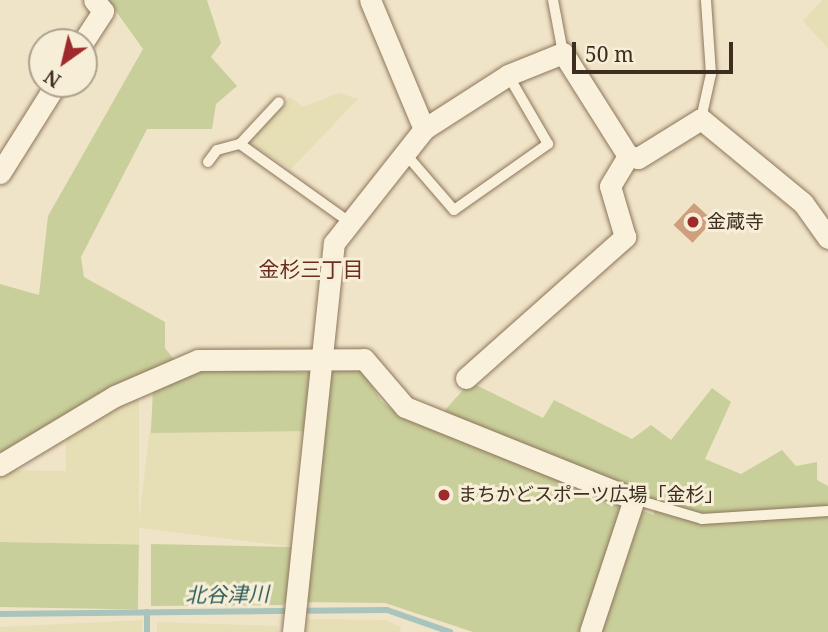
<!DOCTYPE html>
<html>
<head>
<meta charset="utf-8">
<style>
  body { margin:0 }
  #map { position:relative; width:828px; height:632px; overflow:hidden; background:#f0e4c8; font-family:"Noto Serif","Noto Sans JP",serif }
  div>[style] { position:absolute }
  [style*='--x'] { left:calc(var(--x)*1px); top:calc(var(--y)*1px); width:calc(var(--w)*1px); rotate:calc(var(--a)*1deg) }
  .farmland>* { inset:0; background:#e6deb5; transform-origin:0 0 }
  .green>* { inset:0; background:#c9cf9b; transform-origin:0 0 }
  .stream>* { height:6px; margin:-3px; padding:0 3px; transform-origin:3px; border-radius:3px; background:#a9c4bc }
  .building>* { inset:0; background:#cf9f7d; transform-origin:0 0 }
  .roads { filter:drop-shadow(0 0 2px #8d765c) drop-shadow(0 0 2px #8d765c) }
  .lane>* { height:10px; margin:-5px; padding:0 5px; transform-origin:5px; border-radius:5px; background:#faf1dc }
  .street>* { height:21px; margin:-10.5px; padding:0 10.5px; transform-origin:10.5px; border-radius:10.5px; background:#faf1dc }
  .dots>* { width:19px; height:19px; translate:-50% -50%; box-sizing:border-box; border:4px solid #f7eed8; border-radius:50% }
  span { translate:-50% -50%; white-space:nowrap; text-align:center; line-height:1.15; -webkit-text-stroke:6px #f7eed8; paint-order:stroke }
  .poi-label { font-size:19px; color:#3d2e20 }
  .left { translate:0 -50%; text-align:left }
  .neighbourhood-label { font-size:21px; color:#6b2e1e }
  .water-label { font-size:21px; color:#2f5d5a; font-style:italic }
  .north { position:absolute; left:28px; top:28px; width:70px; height:70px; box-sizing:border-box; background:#f7eed8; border:2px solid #ada18e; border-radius:50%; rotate:214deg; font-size:19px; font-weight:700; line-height:28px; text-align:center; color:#3d2e20 }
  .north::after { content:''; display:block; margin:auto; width:24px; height:32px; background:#9e2a2b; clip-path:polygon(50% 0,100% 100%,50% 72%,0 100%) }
  .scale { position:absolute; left:572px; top:42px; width:161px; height:32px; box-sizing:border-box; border:4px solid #3d2e20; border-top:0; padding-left:9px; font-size:21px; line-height:24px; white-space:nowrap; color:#3d2e20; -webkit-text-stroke:5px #f7eed8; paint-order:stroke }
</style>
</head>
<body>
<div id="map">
  <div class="farmland">
    <i style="clip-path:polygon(822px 0,828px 0,828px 48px,803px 21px)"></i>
    <i style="clip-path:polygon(339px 93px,358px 99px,291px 169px,249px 143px,290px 97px,303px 107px)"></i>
    <i style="clip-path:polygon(139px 393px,139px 544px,0 542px,0 470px,66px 471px,66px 431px)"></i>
    <i style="left:311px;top:431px;width:117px;height:160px;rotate:97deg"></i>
    <i style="clip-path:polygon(307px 619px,385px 620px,401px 627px,400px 632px,305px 632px)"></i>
    <i style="clip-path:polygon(143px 620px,142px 632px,0 632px,0 627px)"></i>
    <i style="clip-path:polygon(157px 622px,276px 626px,280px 632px,157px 632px)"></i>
  </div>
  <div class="green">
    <i style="clip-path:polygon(108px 0,207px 0,221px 43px,211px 57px,237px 86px,216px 104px,212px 129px,147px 129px,81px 257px,84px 277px,165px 322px,165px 348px,175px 361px,0 459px,0 284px,39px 295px,48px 216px,143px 49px)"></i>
    <i style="clip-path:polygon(198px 367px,314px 373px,311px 431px,151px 433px,153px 387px)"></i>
    <i style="clip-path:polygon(328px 371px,363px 371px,381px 401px,403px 418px,625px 505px,583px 632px,473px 632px,385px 603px,301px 602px)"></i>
    <i style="clip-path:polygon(470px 382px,543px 418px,554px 400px,632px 439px,651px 425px,671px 440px,712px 388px,731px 402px,705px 459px,741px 474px,782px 450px,796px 466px,817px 462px,817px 480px,828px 486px,828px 632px,599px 632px,638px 509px,654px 515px,654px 502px,437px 419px)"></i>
    <i style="left:0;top:542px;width:139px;height:65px;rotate:1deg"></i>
    <i style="clip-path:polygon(151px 544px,296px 547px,289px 596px,283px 605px,151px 606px)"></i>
  </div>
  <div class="stream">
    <i style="--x:0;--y:614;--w:387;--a:-0.6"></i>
    <i style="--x:387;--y:610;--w:67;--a:19.2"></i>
    <i style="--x:147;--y:632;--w:20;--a:-90"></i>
  </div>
  <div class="building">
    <i style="left:694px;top:203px;width:26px;height:30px;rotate:43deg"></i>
  </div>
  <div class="roads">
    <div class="lane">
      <i style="--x:553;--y:0;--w:54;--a:79.3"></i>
      <i style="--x:701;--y:119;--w:46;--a:-77.5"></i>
      <i style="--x:711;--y:74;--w:74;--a:-93.9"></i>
      <i style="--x:240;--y:144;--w:133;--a:35.5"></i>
      <i style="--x:403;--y:151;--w:78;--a:49.2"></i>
      <i style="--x:454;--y:210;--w:115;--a:-35.1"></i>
      <i style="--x:548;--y:144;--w:80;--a:-120.1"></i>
      <i style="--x:208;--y:162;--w:15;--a:-53"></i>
      <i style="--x:217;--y:150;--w:24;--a:-15"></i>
      <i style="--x:240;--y:144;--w:57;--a:-47.1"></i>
      <i style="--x:634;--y:499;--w:71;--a:16.4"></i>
      <i style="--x:702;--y:519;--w:126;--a:-3.6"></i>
    </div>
    <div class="street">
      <i style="--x:370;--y:0;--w:140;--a:67.3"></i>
      <i style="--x:83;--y:42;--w:37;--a:-57"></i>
      <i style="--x:103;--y:11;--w:14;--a:-129"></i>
      <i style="--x:0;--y:173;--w:105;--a:-57.8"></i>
      <i style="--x:466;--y:378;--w:213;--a:-41.6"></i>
      <i style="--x:625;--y:237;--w:53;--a:-106.4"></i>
      <i style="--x:610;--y:186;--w:35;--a:-59"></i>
      <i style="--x:0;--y:465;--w:134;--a:-31"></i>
      <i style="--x:115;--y:396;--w:90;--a:-23.4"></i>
      <i style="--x:198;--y:360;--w:166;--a:-0.3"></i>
      <i style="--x:364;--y:359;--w:63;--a:49.5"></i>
      <i style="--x:405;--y:407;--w:247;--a:21.9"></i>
      <i style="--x:634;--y:499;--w:140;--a:108.3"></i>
      <i style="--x:293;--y:632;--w:391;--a:-84"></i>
      <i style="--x:334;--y:243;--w:145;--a:-51.7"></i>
      <i style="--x:424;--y:129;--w:100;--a:-32.7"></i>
      <i style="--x:508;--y:75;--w:59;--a:-21.8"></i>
      <i style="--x:563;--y:53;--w:122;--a:57.7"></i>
      <i style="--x:628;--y:156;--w:10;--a:11"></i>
      <i style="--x:638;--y:158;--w:74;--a:-31.8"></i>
      <i style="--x:701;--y:119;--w:132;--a:39.5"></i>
      <i style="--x:803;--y:203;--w:43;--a:54.5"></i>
    </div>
  </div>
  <div class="dots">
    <i style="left:693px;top:222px;background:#9e2a2b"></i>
    <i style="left:444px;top:495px;background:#9e2a2b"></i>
  </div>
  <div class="poi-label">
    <span class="left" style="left:707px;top:222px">金蔵寺</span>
    <span class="left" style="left:458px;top:495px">まちかどスポーツ広場「金杉」</span>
  </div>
  <div class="neighbourhood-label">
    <span style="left:311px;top:269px">金杉三丁目</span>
  </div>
  <div class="water-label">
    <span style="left:227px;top:594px;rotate:-1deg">北谷津川</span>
  </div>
  <div class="north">N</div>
  <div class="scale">50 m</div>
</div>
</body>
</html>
